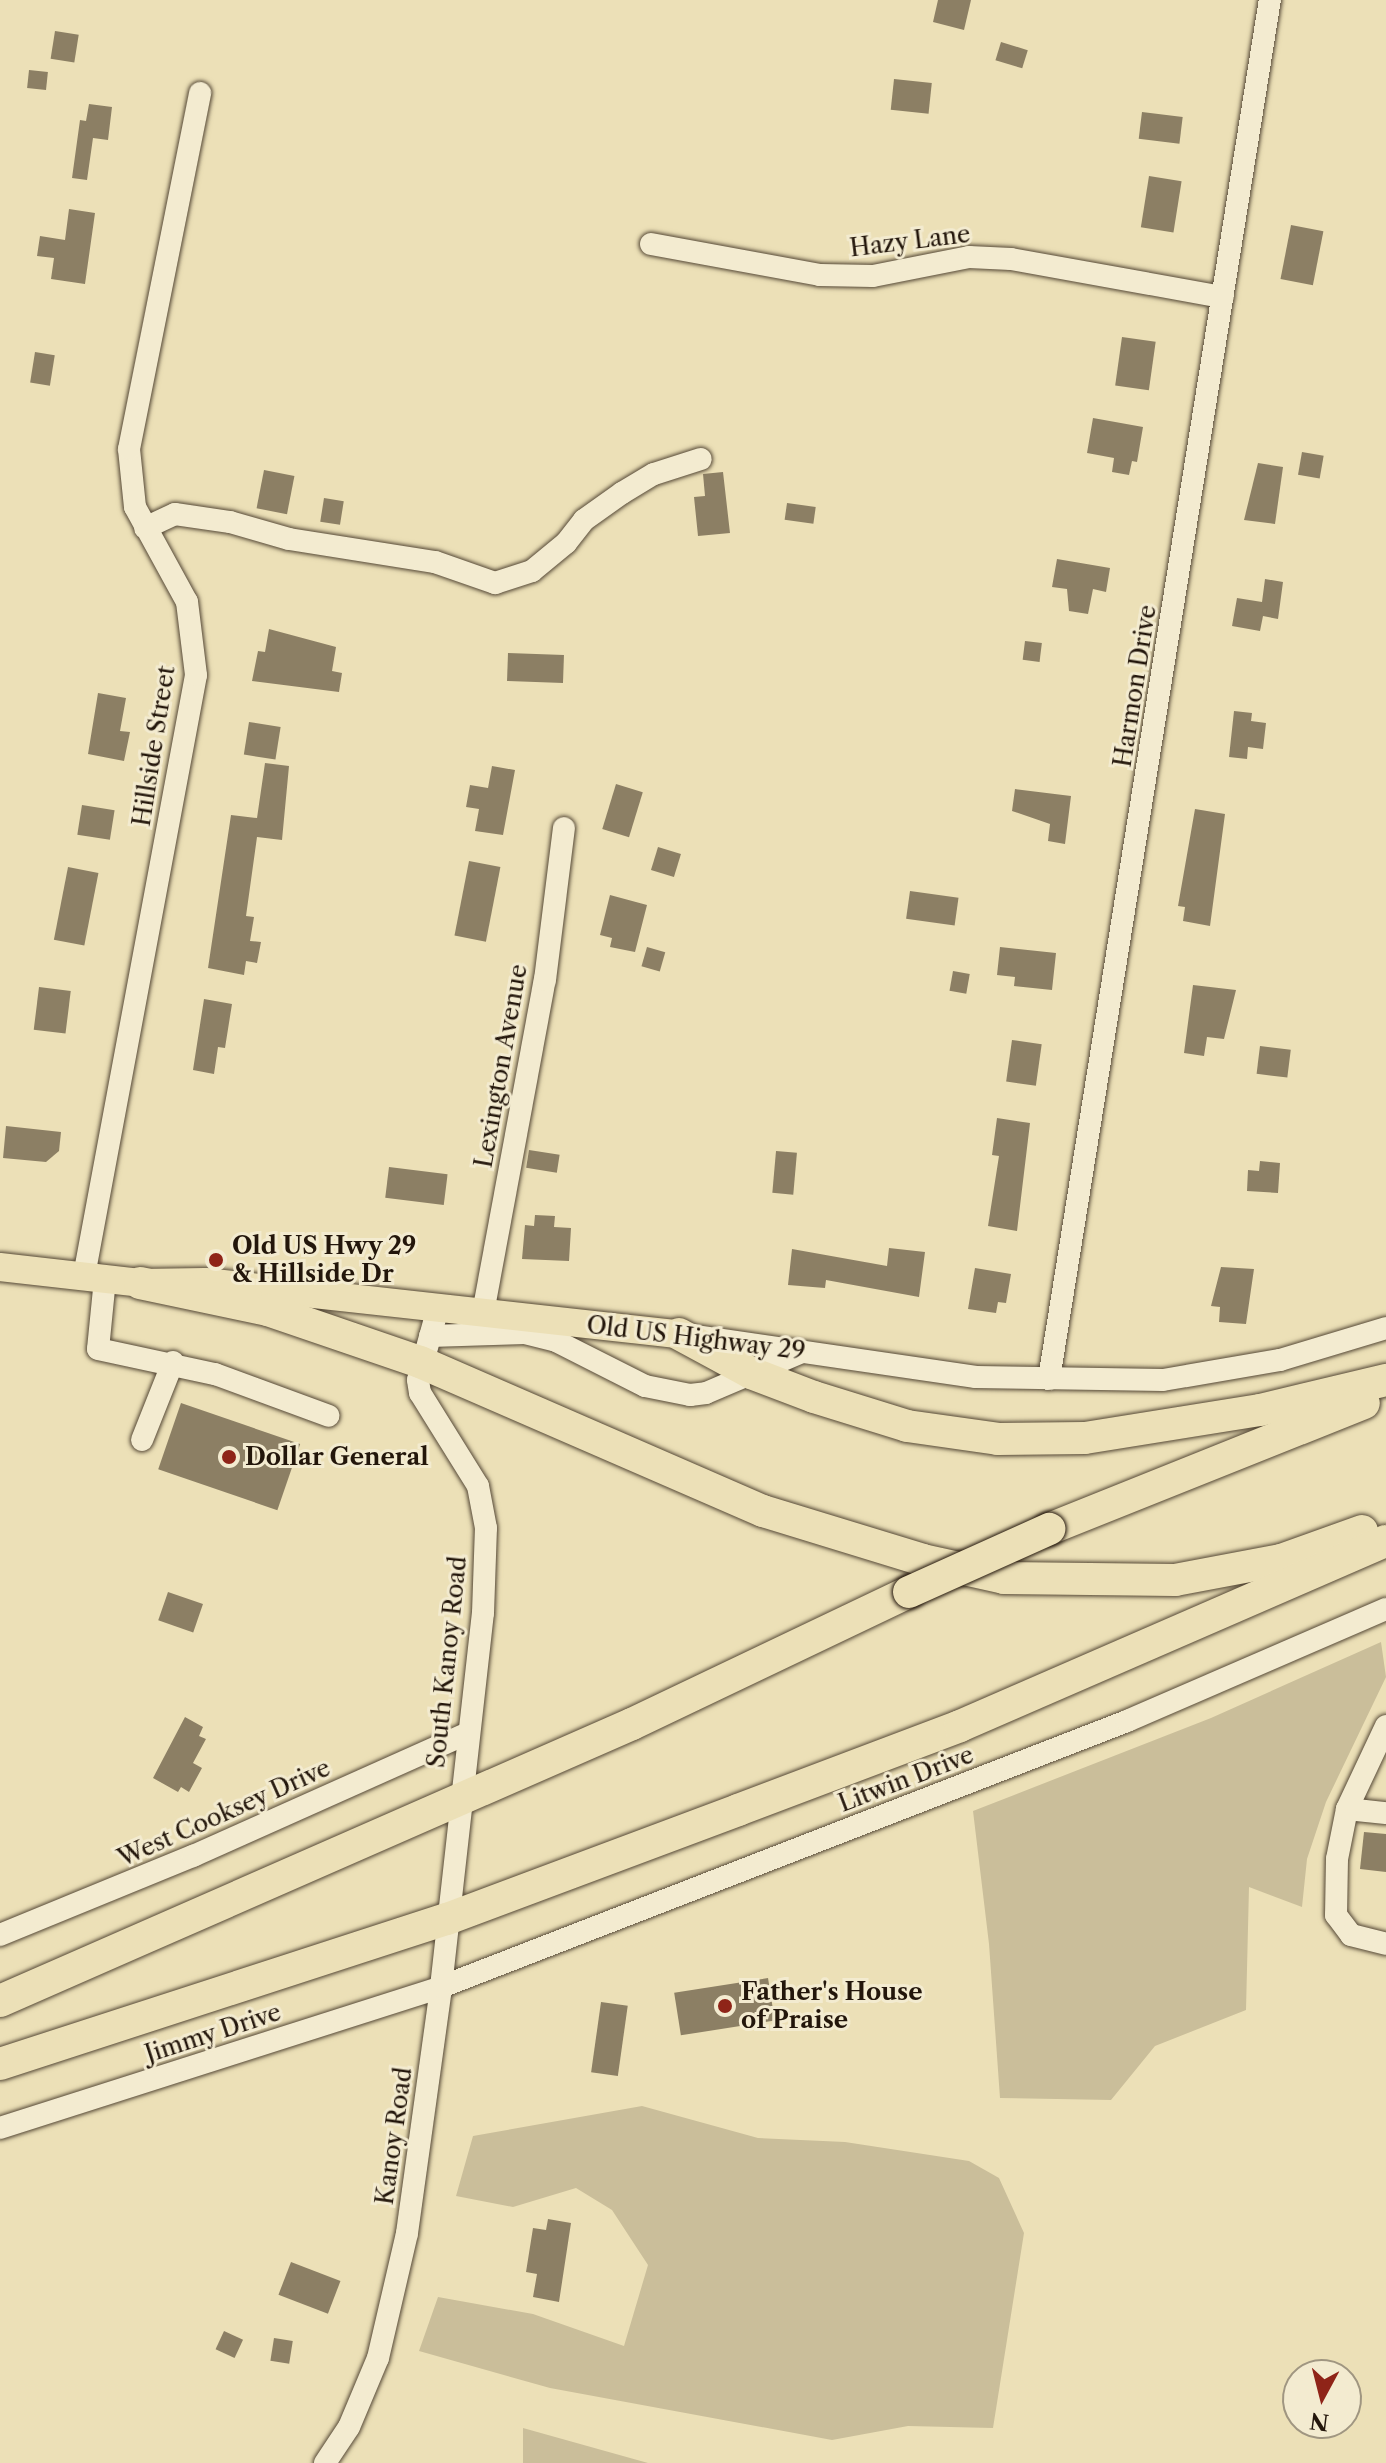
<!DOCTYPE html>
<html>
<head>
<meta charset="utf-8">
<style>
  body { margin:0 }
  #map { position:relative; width:1386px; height:2463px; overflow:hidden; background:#ece0b7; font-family:"Libre Caslon Text",serif }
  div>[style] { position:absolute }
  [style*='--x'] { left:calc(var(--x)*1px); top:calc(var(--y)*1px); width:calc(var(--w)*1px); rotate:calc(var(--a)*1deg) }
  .green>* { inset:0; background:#cabe9a }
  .building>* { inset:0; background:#8c7f64; transform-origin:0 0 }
  .roads { filter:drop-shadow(0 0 2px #554836) drop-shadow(0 0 2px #554836) }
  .minor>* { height:22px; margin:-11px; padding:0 11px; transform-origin:11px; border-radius:11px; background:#f3ebd0 }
  .major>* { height:28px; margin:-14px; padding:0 14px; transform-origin:14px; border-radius:14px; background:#ece0b7 }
  .highway>* { height:32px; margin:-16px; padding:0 16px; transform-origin:16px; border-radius:16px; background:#ece0b7 }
  .bridges { filter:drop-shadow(0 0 2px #23160b) drop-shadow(0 0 2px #23160b) }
  .highway-bridge>* { height:32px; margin:-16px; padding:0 16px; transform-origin:16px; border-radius:16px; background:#ece0b7 }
  .dots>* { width:22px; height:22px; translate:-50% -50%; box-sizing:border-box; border:4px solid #f3ebd0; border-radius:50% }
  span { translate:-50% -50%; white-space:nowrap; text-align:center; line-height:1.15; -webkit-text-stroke:6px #f3ebd0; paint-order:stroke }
  .street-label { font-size:24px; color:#23160b }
  .poi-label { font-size:24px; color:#23160b; font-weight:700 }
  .left { translate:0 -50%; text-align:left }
  .north { position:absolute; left:1282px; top:2359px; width:80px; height:80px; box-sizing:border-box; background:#f3ebd0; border:2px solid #a09681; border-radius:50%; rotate:187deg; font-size:22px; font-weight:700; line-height:32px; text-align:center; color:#23160b }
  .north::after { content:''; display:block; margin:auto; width:28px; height:36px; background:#8f2418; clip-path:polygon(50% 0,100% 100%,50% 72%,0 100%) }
</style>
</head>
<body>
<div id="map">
  <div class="green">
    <i style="clip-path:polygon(1381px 1642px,1386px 1677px,1326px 1802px,1307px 1859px,1302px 1907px,1249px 1887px,1246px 2010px,1155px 2046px,1111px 2100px,1000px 2098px,989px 1944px,973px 1811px,1211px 1718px)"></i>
    <i style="clip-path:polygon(642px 2106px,758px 2138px,845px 2142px,969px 2161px,999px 2178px,1024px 2233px,993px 2428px,908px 2426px,832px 2440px,550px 2388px,419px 2351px,438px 2297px,533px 2314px,624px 2346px,648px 2265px,612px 2210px,576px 2188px,513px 2207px,456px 2196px,473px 2136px)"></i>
    <i style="clip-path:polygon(523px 2428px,648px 2463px,523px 2463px)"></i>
  </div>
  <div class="building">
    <i style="clip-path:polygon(938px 0,971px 0,964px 30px,933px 22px)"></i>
    <i style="left:55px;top:31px;width:24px;height:28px;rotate:9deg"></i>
    <i style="left:1001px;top:42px;width:28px;height:19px;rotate:17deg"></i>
    <i style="left:29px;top:70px;width:19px;height:18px;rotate:6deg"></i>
    <i style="left:894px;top:79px;width:38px;height:31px;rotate:6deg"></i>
    <i style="clip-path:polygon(89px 104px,112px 107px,108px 140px,93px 138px,87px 180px,72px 178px,80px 120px,86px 121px)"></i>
    <i style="left:1142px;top:112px;width:41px;height:27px;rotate:7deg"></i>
    <i style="left:1149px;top:176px;width:33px;height:52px;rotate:9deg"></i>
    <i style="clip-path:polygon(69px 209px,95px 213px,85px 284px,51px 279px,54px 258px,37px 256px,40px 236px,65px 240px)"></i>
    <i style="left:1291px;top:225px;width:33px;height:55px;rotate:11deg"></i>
    <i style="left:1122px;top:337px;width:34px;height:49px;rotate:8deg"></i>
    <i style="left:35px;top:352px;width:20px;height:31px;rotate:9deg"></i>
    <i style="clip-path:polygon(1093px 418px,1143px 427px,1137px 462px,1132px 461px,1129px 475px,1112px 472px,1114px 458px,1087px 453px)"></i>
    <i style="left:1302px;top:452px;width:22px;height:23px;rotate:10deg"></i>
    <i style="clip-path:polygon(1258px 463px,1283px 467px,1275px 524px,1244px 520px)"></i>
    <i style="left:264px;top:470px;width:31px;height:39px;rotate:11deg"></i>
    <i style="clip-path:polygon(723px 472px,730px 533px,698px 536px,694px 497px,705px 496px,703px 474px)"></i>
    <i style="left:324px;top:498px;width:20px;height:24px;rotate:9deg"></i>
    <i style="left:787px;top:503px;width:29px;height:17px;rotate:8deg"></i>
    <i style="clip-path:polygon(1057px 559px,1110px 568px,1106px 592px,1093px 589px,1088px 614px,1069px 611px,1067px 589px,1052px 587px)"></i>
    <i style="clip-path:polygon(1265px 579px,1283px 582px,1278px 619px,1263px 616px,1260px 631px,1232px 626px,1237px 598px,1262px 602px)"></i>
    <i style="clip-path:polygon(269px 629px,336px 647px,332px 671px,342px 673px,339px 692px,252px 681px,258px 651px,265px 652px)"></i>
    <i style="left:1025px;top:641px;width:17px;height:19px;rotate:7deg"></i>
    <i style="left:508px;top:653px;width:56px;height:28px;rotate:2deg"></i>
    <i style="clip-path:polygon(98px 693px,126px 698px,120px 731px,130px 732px,124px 761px,88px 754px)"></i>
    <i style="clip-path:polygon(1234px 711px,1252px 713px,1251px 721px,1266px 723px,1263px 749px,1248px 747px,1247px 759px,1229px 757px)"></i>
    <i style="left:249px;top:722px;width:32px;height:33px;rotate:9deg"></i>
    <i style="clip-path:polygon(265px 763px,289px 766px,282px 840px,257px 837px,246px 916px,254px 917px,250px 941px,261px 942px,257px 963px,246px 961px,244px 975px,208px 968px,231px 815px,257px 818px)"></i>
    <i style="clip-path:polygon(492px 766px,515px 770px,503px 835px,475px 831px,479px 809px,466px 807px,470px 785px,488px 788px)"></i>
    <i style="left:616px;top:784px;width:28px;height:47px;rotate:17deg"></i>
    <i style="clip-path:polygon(1015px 789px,1071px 796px,1065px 844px,1048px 841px,1050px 824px,1012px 811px)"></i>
    <i style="left:82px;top:805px;width:33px;height:30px;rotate:9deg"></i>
    <i style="clip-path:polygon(1195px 809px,1225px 814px,1210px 926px,1183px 921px,1185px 907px,1178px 906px)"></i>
    <i style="left:658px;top:847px;width:24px;height:24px;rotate:17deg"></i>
    <i style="left:469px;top:861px;width:32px;height:76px;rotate:11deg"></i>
    <i style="left:68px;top:867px;width:31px;height:74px;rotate:11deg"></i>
    <i style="left:910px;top:891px;width:49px;height:28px;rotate:8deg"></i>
    <i style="clip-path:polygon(610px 895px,647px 905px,635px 952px,610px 947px,612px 938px,600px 935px)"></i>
    <i style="left:647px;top:947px;width:19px;height:20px;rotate:16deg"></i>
    <i style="clip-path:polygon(1000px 947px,1056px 953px,1052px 990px,1014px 986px,1015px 977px,997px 975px)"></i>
    <i style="left:953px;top:971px;width:17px;height:20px;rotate:10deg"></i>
    <i style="clip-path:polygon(1193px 985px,1236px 990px,1224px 1039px,1207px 1037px,1204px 1056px,1184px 1053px)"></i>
    <i style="left:39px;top:987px;width:32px;height:43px;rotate:7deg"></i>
    <i style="clip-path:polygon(204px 999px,232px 1004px,225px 1048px,218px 1047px,214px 1074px,193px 1070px)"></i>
    <i style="left:1012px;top:1040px;width:30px;height:42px;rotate:8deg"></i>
    <i style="left:1260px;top:1046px;width:31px;height:28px;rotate:7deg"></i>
    <i style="clip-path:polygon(997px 1118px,1030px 1123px,1017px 1231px,988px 1226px,999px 1156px,992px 1155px)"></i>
    <i style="clip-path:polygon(6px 1126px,61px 1132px,59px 1151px,46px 1162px,3px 1158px)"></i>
    <i style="left:529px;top:1150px;width:31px;height:18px;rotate:9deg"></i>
    <i style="left:776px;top:1151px;width:21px;height:42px;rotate:5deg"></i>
    <i style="clip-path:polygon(1260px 1161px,1280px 1163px,1278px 1193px,1247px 1191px,1248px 1170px,1259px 1171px)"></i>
    <i style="left:389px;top:1167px;width:59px;height:31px;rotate:7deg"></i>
    <i style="clip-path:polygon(535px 1215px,555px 1216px,554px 1227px,571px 1228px,569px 1261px,522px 1259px,525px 1225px,534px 1226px)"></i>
    <i style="clip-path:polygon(889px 1248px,925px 1252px,919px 1297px,826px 1280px,825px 1288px,788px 1285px,792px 1249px,887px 1266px)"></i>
    <i style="clip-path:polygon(1221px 1267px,1254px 1269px,1246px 1324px,1219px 1322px,1220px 1307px,1211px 1306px)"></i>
    <i style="clip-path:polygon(975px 1268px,1011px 1274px,1006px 1303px,998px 1302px,996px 1313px,968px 1309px)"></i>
    <i style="left:181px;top:1403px;width:126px;height:70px;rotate:19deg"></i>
    <i style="left:168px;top:1592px;width:37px;height:30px;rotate:19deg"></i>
    <i style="clip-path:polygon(185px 1717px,203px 1727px,199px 1736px,206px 1739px,193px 1763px,202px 1768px,189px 1792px,181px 1787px,178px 1792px,153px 1778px)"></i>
    <i style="clip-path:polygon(1364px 1832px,1386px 1834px,1386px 1872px,1360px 1869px)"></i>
    <i style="left:768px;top:1978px;width:43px;height:95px;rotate:81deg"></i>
    <i style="left:601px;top:2002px;width:27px;height:71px;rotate:8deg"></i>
    <i style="clip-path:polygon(548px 2219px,571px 2223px,559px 2302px,533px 2297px,537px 2274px,526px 2272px,533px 2228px,546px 2230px)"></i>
    <i style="left:291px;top:2262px;width:53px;height:35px;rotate:21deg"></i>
    <i style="left:224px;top:2331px;width:21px;height:20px;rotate:25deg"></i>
    <i style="left:274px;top:2338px;width:19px;height:23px;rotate:9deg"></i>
  </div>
  <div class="roads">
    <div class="minor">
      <i style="--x:651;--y:244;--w:172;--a:10.4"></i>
      <i style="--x:820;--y:275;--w:53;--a:1.1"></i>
      <i style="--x:873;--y:276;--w:98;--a:-11.2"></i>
      <i style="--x:969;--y:257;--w:42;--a:2.7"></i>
      <i style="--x:1011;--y:259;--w:215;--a:10.2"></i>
      <i style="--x:145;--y:528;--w:33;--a:-25"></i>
      <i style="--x:175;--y:514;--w:56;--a:8.3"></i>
      <i style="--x:230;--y:522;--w:61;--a:16.1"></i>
      <i style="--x:289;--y:539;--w:148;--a:9"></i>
      <i style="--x:435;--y:562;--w:64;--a:19.3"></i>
      <i style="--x:495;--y:583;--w:39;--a:-18"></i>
      <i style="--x:532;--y:571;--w:44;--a:-39.5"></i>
      <i style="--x:566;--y:543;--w:29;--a:-52"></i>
      <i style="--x:584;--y:520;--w:47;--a:-35.4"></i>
      <i style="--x:622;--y:493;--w:37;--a:-31"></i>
      <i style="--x:654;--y:474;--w:49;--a:-17.7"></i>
      <i style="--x:84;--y:1276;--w:611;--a:-79.44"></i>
      <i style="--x:196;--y:675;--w:74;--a:-97"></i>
      <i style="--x:187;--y:602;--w:108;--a:-118.7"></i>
      <i style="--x:135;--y:507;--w:58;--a:-95.9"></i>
      <i style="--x:129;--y:449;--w:363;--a:-78.7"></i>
      <i style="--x:105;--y:1279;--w:70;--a:95.7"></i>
      <i style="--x:98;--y:1349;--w:120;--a:12.1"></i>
      <i style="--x:215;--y:1374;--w:121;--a:20.2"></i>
      <i style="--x:483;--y:1313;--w:339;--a:-79.5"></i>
      <i style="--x:545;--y:980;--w:153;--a:-82.9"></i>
      <i style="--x:688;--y:1335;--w:291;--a:8.3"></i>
      <i style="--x:976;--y:1377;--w:187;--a:0.9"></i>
      <i style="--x:1163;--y:1380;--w:119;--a:-9.7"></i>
      <i style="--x:1280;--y:1360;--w:111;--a:-16.8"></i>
      <i style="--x:430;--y:1336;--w:95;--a:-1.8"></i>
      <i style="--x:525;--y:1333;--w:32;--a:14"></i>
      <i style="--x:556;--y:1341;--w:100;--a:26.8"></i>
      <i style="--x:645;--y:1386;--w:46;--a:11.3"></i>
      <i style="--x:690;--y:1395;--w:16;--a:-7"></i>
      <i style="--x:706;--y:1393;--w:104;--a:-23.1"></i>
      <i style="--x:1049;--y:1379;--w:1397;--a:-80.9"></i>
      <i style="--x:142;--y:1440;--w:84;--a:-68.3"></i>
      <i style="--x:1386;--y:1726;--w:92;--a:115.2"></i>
      <i style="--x:1347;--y:1809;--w:51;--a:101.3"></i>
      <i style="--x:1337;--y:1859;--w:56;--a:91"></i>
      <i style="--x:1336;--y:1915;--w:25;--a:53"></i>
      <i style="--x:1351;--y:1935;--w:36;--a:14"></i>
      <i style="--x:1347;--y:1809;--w:39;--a:6"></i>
      <i style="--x:0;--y:1935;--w:209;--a:-22.3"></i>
      <i style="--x:193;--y:1856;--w:299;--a:-24.1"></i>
      <i style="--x:0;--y:2128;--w:463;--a:-17.7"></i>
      <i style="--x:441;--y:1987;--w:736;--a:-21.19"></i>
      <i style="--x:1127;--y:1721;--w:282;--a:-23.4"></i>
      <i style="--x:325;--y:2463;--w:43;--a:-56.3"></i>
      <i style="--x:349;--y:2427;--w:75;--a:-67.2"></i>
      <i style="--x:378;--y:2358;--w:128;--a:-76.9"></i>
      <i style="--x:407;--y:2233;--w:248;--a:-82.1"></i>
      <i style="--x:441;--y:1987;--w:376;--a:-83.6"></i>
      <i style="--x:483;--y:1613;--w:85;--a:-88"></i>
      <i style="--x:486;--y:1528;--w:43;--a:-100.8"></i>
      <i style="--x:478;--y:1486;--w:110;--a:-121.9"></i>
      <i style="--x:420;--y:1393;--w:13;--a:-99"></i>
      <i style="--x:418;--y:1380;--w:75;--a:-74.5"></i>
    </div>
    <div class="major">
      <i style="--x:0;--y:1267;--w:141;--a:6.5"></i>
      <i style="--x:140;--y:1283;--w:65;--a:-0.9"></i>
      <i style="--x:205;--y:1282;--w:477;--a:6.3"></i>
    </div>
    <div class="highway">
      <i style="--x:140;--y:1283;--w:131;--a:11.9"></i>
      <i style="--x:268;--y:1310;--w:161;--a:18.9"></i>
      <i style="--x:420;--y:1362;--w:374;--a:23.5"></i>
      <i style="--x:763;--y:1511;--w:167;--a:17"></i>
      <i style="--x:923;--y:1560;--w:83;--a:12.5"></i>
      <i style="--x:1004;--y:1578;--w:171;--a:0.7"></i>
      <i style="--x:1175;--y:1580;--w:108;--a:-10.7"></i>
      <i style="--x:1281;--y:1560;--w:86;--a:-19.7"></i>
      <i style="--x:679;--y:1334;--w:82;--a:28.4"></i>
      <i style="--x:751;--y:1373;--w:67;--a:20.9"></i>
      <i style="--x:814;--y:1397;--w:97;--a:17.3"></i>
      <i style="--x:907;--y:1426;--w:92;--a:8.1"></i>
      <i style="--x:998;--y:1439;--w:87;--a:-0.7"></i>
      <i style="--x:1085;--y:1438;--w:177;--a:-9.1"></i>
      <i style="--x:1260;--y:1410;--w:130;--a:-13.4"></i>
      <i style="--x:1049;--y:1529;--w:339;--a:-21.8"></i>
      <i style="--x:0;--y:2001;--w:690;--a:-23.67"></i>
      <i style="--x:632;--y:1724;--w:307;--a:-25.5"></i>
      <i style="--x:0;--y:2064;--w:470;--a:-18"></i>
      <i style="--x:447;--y:1919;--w:311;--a:-20.5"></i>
      <i style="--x:738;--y:1810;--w:237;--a:-20.7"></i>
      <i style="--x:960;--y:1726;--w:464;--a:-23.5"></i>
    </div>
  </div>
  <div class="bridges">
    <div class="highway-bridge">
      <i style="--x:909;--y:1592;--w:154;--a:-24.2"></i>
    </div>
  </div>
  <div class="dots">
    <i style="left:216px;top:1260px;background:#8f2418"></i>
    <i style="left:229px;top:1457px;background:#8f2418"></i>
    <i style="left:725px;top:2006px;background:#8f2418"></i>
  </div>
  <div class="street-label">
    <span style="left:910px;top:241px;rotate:-7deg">Hazy Lane</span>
    <span style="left:1135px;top:686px;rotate:-81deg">Harmon Drive</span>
    <span style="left:154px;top:746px;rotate:-81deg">Hillside Street</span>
    <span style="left:501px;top:1066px;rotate:-80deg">Lexington Avenue</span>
    <span style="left:696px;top:1338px;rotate:7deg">Old US Highway 29</span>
    <span style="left:447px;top:1662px;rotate:-84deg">South Kanoy Road</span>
    <span style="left:906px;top:1779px;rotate:-21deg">Litwin Drive</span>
    <span style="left:224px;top:1813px;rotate:-24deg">West Cooksey Drive</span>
    <span style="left:213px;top:2033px;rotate:-18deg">Jimmy Drive</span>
    <span style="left:394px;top:2136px;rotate:-82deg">Kanoy Road</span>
  </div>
  <div class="poi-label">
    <span class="left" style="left:232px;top:1260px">Old US Hwy 29<br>&amp; Hillside Dr</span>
    <span class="left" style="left:245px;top:1457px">Dollar General</span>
    <span class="left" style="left:741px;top:2006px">Father's House<br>of Praise</span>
  </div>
  <div class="north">N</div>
</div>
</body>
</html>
